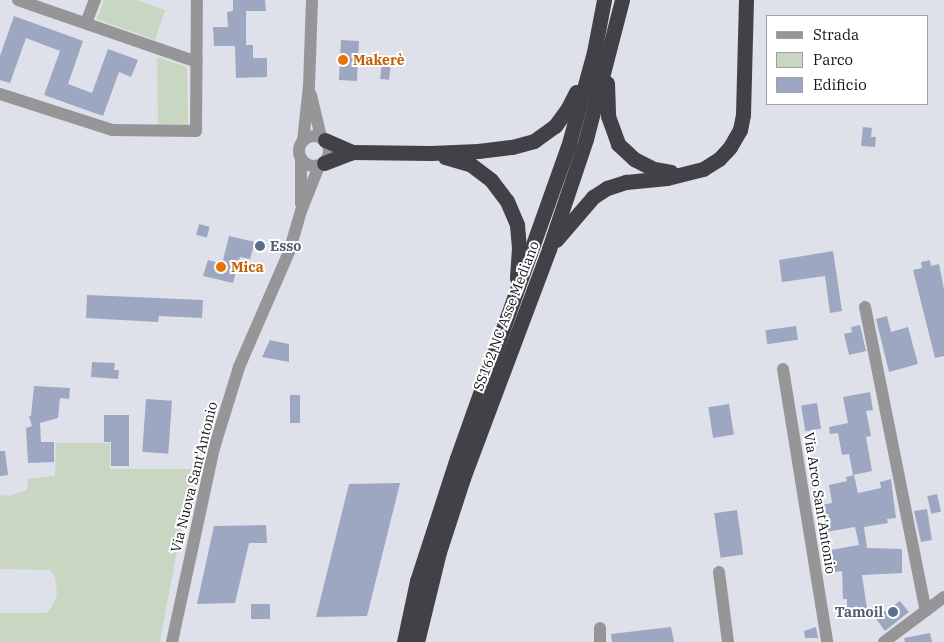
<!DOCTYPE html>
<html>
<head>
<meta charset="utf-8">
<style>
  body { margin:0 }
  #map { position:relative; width:944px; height:642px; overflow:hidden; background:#dee1e9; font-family:"IBM Plex Serif",serif }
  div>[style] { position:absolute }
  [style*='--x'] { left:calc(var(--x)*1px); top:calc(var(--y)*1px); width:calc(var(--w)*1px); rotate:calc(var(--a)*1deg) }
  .green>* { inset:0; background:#c9d7c2 }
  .building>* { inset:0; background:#9ea7c2; transform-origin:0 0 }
  .minor>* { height:12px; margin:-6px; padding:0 6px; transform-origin:6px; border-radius:6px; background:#969598 }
  .minor>.ring { margin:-6px; padding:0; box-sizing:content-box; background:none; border:12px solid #969598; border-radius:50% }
  .highway>* { height:15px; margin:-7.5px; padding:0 7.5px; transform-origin:7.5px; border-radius:7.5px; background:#434148 }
  .dots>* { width:14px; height:14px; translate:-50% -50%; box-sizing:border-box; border:2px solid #fff; border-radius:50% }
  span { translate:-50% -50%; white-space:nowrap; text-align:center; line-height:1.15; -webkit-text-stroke:4px #fff; paint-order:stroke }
  .food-label { font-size:14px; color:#c56008; font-weight:700 }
  .left { translate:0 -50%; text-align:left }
  .service-label { font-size:14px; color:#4e5e75; font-weight:700 }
  .right { translate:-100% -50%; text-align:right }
  .street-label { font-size:14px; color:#141518 }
  .legend { position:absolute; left:766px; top:15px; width:162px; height:90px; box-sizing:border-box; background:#fff; border:1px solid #a1a1a3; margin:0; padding:6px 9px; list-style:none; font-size:15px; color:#141518 }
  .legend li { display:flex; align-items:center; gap:10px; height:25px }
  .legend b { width:25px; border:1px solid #a1a1a3 }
</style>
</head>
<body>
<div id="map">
  <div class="green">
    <i style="clip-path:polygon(104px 0,136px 0,165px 10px,155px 40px,97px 19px)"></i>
    <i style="clip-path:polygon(157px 57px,187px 67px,188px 125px,158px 125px)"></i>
    <i style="clip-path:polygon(56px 443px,110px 443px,110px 469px,192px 469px,160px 642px,0 642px,0 613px,47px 613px,53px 605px,57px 594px,55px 577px,50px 570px,0 569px,0 495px,9px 496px,27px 490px,28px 479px,55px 476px)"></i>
  </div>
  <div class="building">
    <i style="clip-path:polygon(233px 0,265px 0,266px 11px,246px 11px,246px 45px,253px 45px,253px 58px,267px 58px,267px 77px,236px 78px,235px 46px,214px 46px,213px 27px,228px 27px,227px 12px,233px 11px)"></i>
    <i style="clip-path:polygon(14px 16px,83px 41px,68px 84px,92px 93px,108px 49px,138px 60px,131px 77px,119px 72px,103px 116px,44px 95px,60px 51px,26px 38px,10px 83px,0 80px,0 56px)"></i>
    <i style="left:341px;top:40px;width:18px;height:40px;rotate:3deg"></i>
    <i style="left:382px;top:61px;width:9px;height:18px;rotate:6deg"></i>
    <i style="clip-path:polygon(863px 127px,872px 128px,871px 137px,876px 137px,875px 147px,861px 146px)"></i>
    <i style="left:199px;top:224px;width:11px;height:11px;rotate:15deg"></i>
    <i style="clip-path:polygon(229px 236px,255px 242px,250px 259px,240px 257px,233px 283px,203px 276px,208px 260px,222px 264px)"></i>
    <i style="clip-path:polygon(833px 251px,842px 311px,830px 313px,825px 276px,782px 282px,779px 260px)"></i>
    <i style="clip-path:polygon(930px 260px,931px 266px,939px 264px,944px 289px,944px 356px,935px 358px,913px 270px,922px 268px,921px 262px)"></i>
    <i style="clip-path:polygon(87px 295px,203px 300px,202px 318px,159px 316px,158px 322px,86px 318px)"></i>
    <i style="clip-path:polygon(887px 316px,891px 332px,908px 327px,918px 364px,889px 372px,876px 319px)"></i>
    <i style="clip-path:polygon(860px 325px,866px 351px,849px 355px,844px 334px,852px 332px,851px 327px)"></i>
    <i style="left:796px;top:326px;width:14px;height:31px;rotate:82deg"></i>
    <i style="clip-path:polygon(270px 340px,289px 344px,289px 362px,262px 357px)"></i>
    <i style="clip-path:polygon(92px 362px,115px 363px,114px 370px,119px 370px,118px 379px,91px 377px)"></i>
    <i style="clip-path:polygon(34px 386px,70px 388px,69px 399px,60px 398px,58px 418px,40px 423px,41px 442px,54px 442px,54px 462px,28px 463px,26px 428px,32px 426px,29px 416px,31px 416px)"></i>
    <i style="clip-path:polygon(870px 392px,873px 410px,866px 411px,871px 436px,866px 437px,872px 471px,853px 475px,849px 454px,842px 455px,838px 433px,830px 434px,829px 427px,848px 423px,843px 397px)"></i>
    <i style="left:290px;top:395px;width:10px;height:28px"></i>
    <i style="left:146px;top:399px;width:26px;height:53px;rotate:4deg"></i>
    <i style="left:817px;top:403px;width:26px;height:16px;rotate:81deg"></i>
    <i style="left:729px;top:404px;width:31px;height:21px;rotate:81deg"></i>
    <i style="clip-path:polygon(104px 415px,129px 415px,129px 466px,111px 466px,111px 442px,104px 442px)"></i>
    <i style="clip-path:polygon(0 451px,5px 451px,8px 475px,0 476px)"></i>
    <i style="clip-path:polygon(854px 475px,858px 493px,881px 488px,880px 482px,891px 479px,896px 518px,887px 519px,888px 523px,864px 527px,867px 548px,902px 549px,902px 573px,862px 575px,867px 609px,847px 609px,847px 599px,843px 599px,842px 571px,829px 573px,825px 551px,859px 545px,855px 527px,826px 532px,822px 505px,832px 503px,829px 485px,847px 481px,846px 477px)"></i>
    <i style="clip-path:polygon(400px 483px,367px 616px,316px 617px,349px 484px)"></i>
    <i style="left:937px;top:494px;width:18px;height:10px;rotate:77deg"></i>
    <i style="clip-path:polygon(927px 509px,932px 540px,921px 542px,914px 511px)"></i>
    <i style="left:737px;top:510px;width:45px;height:23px;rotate:82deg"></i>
    <i style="clip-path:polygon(266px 525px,267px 543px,249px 543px,235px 603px,197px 604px,214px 526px)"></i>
    <i style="clip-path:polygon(900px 601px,909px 612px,885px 631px,872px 613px,881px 606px,885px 612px)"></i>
    <i style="left:251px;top:604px;width:19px;height:15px"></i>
    <i style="clip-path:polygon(671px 627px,674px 642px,612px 642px,611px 634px)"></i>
    <i style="clip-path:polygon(816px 627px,818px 638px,805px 638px,804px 631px)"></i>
    <i style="clip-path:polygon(930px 633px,932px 642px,905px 642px,904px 638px)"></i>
  </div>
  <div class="minor">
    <i style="--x:18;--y:0;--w:189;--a:19.1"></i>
    <i style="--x:86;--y:23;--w:25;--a:-69"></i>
    <i style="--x:0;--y:94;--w:118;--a:17.8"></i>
    <i style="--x:112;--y:130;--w:84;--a:0.7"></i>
    <i style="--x:196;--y:131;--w:131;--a:-89.6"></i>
    <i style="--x:311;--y:95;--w:43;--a:76.6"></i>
    <i class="ring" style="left:299px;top:136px;width:18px;height:18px"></i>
    <i style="--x:303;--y:141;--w:55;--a:-83.8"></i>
    <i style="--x:309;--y:86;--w:86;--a:-88"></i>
    <i style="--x:301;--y:159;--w:45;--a:90"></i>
    <i style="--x:865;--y:307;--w:310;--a:78.7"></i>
    <i style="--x:783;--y:369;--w:277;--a:80.8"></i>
    <i style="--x:719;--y:572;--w:71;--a:82.7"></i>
    <i style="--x:600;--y:628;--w:14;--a:90"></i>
    <i style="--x:172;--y:642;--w:198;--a:-77.8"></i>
    <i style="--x:214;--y:448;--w:85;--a:-72.8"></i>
    <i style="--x:239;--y:367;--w:125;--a:-66.5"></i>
    <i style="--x:289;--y:252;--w:43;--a:-73.7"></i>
    <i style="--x:301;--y:211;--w:48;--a:-68.2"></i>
    <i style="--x:884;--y:642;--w:75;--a:-36.9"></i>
  </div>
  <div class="highway">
    <i style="--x:607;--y:83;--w:33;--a:88"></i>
    <i style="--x:608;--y:116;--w:30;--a:70"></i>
    <i style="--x:618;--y:144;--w:22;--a:43"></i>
    <i style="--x:634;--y:159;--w:22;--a:27"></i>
    <i style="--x:654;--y:169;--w:17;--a:10"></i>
    <i style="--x:325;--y:140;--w:30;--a:24"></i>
    <i style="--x:352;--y:152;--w:79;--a:0.7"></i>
    <i style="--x:431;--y:153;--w:47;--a:-2.4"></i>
    <i style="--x:478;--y:151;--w:34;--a:-7"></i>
    <i style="--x:512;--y:147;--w:23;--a:-15"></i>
    <i style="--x:534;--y:141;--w:26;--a:-36"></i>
    <i style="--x:555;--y:126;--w:22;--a:-54"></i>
    <i style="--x:568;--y:108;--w:18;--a:-63"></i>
    <i style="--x:445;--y:157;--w:26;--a:16"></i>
    <i style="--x:470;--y:164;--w:26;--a:37"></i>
    <i style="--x:491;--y:180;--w:26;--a:53"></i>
    <i style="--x:507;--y:201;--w:26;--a:67"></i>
    <i style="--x:517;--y:225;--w:23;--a:85"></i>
    <i style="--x:519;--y:248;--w:30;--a:94"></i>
    <i style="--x:324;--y:163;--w:30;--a:-21"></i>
    <i style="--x:556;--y:240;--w:57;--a:-49.3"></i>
    <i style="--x:593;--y:197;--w:17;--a:-33"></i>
    <i style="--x:607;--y:188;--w:20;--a:-18"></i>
    <i style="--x:626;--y:182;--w:41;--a:-5.6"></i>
    <i style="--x:667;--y:178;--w:37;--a:-14"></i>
    <i style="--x:703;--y:169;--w:19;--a:-32"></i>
    <i style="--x:719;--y:159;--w:16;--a:-47"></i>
    <i style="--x:730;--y:147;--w:20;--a:-60"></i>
    <i style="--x:740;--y:130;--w:16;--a:-79"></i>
    <i style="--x:743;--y:114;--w:114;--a:-88.5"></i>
    <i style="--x:404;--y:642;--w:62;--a:-78"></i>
    <i style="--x:417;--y:581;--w:129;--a:-72"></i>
    <i style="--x:457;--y:458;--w:330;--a:-70.4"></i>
    <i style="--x:568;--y:147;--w:98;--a:-74.7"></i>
    <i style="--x:594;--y:52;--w:53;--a:-79.1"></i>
    <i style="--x:417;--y:642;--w:93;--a:-76.3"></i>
    <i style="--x:439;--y:552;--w:78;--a:-72"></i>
    <i style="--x:463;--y:478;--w:245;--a:-69.4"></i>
    <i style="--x:549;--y:249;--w:116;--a:-71.4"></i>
    <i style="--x:586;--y:139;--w:144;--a:-75.5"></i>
  </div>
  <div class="dots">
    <i style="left:343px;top:60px;background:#e8710a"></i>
    <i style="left:260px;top:246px;background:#5c6f8a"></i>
    <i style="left:221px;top:267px;background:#e8710a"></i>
    <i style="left:893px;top:612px;background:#5c6f8a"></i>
  </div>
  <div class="food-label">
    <span class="left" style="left:353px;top:60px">Makerè</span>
    <span class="left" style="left:231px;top:267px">Mica</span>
  </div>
  <div class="service-label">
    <span class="left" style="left:270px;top:246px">Esso</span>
    <span class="right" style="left:883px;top:612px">Tamoil</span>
  </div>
  <div class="street-label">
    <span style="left:506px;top:316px;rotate:-69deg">SS162 NC Asse Mediano</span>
    <span style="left:194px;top:477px;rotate:-76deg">Via Nuova Sant'Antonio</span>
    <span style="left:820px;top:503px;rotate:81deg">Via Arco Sant'Antonio</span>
  </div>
  <ul class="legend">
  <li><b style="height:6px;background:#969598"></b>Strada</li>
  <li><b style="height:14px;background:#c9d7c2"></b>Parco</li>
  <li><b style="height:14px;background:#9ea7c2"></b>Edificio</li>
  </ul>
</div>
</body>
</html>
